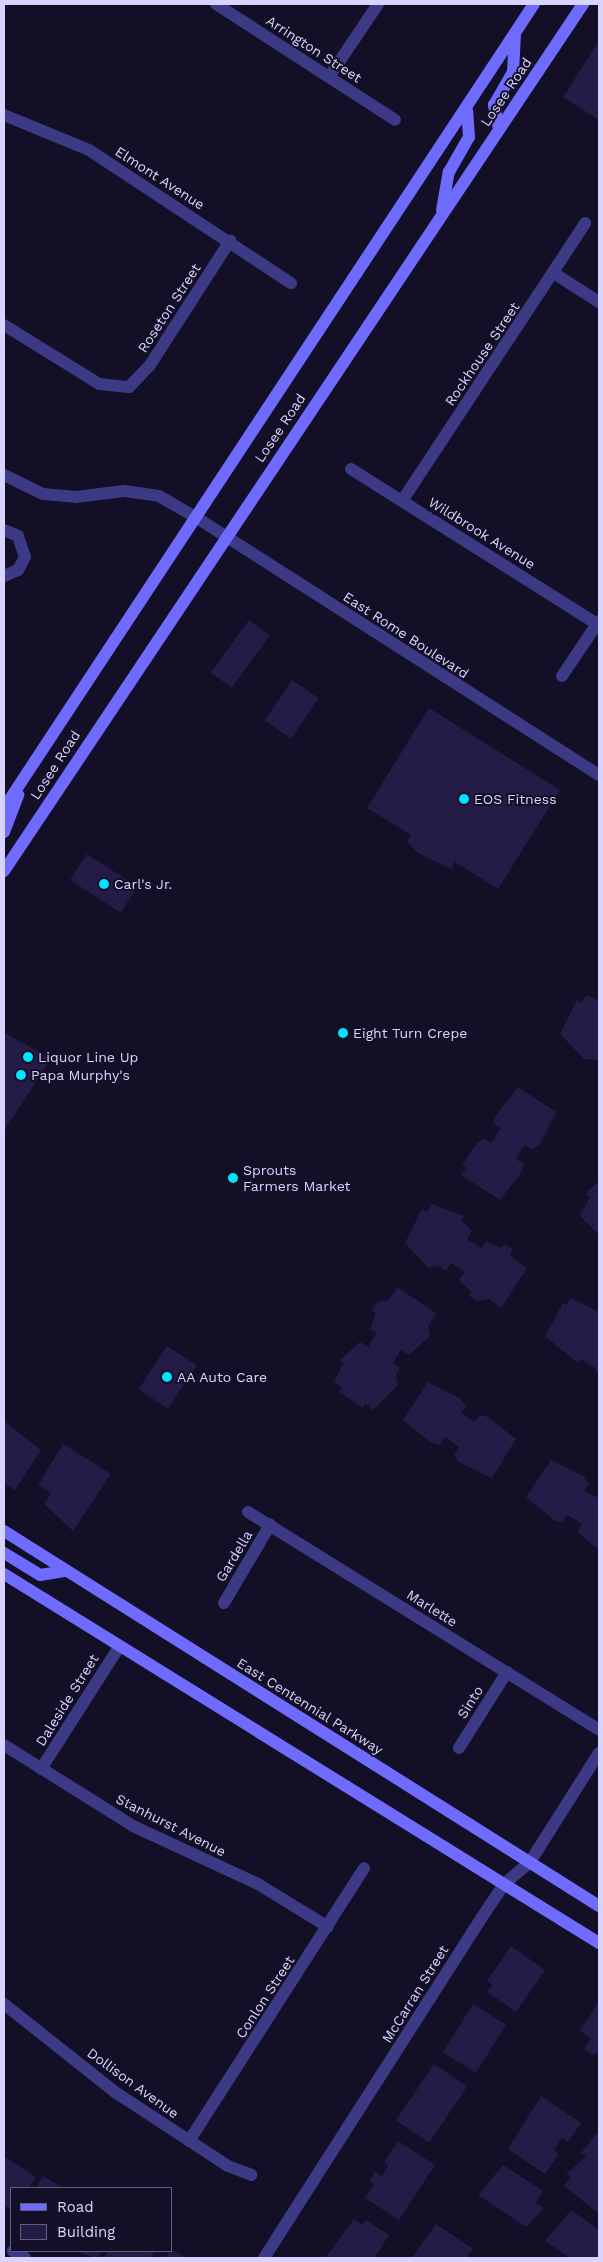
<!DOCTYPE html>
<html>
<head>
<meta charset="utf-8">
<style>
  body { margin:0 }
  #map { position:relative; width:603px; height:2262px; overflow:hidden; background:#130f26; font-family:"Work Sans",sans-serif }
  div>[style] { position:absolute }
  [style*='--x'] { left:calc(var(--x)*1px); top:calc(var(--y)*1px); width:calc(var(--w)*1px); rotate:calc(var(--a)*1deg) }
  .building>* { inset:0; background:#241b47; transform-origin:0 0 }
  .minor>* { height:12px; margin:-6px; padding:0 6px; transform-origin:6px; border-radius:6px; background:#3d3a85 }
  .tertiary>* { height:12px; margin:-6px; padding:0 6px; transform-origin:6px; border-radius:6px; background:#3d3a85 }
  .secondary>* { height:12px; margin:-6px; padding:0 6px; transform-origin:6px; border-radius:6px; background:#6f6bff }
  .dots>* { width:14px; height:14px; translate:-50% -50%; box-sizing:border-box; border:2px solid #130f26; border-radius:50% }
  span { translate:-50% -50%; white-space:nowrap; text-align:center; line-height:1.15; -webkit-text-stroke:4px #130f26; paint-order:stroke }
  .street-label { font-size:14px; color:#d9d4ff }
  .poi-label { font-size:14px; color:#d9d4ff }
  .left { translate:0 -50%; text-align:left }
  .frame { position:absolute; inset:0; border:5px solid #d9d4ff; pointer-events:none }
  .legend { position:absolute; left:10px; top:2187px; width:162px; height:65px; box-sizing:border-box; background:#130f26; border:1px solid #625e7d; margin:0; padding:6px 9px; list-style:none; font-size:15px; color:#d9d4ff }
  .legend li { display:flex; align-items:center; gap:10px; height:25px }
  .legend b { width:25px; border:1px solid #625e7d }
</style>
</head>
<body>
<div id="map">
  <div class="building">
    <i style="clip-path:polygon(599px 41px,599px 120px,563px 97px)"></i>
    <i style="left:249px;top:620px;width:26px;height:65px;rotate:36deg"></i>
    <i style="left:292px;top:680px;width:32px;height:49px;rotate:34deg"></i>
    <i style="clip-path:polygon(429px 708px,560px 790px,498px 889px,455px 862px,451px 869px,418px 853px,407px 842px,411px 835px,367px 808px)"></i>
    <i style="left:87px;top:854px;width:60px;height:31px;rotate:33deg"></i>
    <i style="clip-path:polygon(586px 995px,599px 1001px,599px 1060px,584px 1059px,560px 1034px,577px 1000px,581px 1003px)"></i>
    <i style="clip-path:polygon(7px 1034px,51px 1059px,4px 1131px,4px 1036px)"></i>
    <i style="clip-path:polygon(518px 1087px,556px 1112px,540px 1144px,533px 1150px,525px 1145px,516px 1159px,524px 1164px,522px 1172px,500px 1200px,461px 1175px,466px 1168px,462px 1165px,477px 1143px,484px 1138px,491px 1143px,501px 1128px,493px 1123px,496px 1115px)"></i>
    <i style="clip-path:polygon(599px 1181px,599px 1235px,580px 1216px,590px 1197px,585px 1194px)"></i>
    <i style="clip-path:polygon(432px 1204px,464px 1216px,461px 1220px,472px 1231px,467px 1239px,481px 1248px,486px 1241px,501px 1248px,504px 1244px,513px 1249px,510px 1254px,515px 1260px,527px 1268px,501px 1308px,489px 1299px,477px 1301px,469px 1296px,471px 1292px,459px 1280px,465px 1272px,451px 1263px,446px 1271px,439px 1266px,429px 1268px,405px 1243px,422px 1209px,427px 1212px)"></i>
    <i style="clip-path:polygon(397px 1287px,436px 1313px,428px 1326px,430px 1336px,409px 1355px,401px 1350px,393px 1363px,400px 1368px,396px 1375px,398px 1385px,373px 1410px,366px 1404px,363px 1408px,339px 1392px,342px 1388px,334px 1382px,343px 1363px,339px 1361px,360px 1342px,368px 1347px,377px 1333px,370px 1329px,376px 1313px,372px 1311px,378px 1302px,389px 1300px)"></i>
    <i style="clip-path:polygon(571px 1298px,599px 1312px,599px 1376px,595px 1368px,581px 1359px,578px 1363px,545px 1336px,563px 1303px,566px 1305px)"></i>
    <i style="left:167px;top:1346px;width:35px;height:52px;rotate:33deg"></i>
    <i style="clip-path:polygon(428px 1382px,461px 1399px,466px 1406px,461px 1413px,475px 1422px,480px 1415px,488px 1417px,516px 1439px,492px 1478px,459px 1462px,454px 1455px,459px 1447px,445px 1437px,440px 1445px,431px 1443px,403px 1420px)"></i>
    <i style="clip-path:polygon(4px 1421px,41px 1450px,15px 1490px,4px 1483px)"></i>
    <i style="clip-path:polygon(63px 1444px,111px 1474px,73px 1531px,44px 1504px,51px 1493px,38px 1485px)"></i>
    <i style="clip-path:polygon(551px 1460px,583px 1476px,589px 1483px,584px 1491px,599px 1498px,599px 1550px,577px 1532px,582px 1524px,567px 1515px,562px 1523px,554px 1520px,526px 1497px)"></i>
    <i style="clip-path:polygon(511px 1946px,545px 1970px,516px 2012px,487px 1992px,492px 1985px,487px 1981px)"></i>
    <i style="clip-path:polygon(599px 2001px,599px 2052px,593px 2055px,584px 2049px,591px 2038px,580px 2031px)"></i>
    <i style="left:473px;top:2004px;width:39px;height:57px;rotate:32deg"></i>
    <i style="left:434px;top:2064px;width:40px;height:68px;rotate:34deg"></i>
    <i style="clip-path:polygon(541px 2096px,581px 2123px,568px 2142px,562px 2138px,554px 2150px,559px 2154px,545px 2174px,508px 2149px)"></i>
    <i style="clip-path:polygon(597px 2133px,599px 2134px,598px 2213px,564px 2186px,571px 2177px,566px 2174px,586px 2157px,581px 2153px)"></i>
    <i style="clip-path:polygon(398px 2141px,435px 2165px,399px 2220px,365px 2198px,374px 2184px,369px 2181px,375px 2172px,382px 2176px,388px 2166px,384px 2163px)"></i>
    <i style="clip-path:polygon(4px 2156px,36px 2177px,29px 2188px,11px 2188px,11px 2210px,4px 2205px)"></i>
    <i style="clip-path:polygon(503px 2165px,543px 2191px,536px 2203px,544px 2208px,526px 2227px,478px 2195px)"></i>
    <i style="clip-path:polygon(43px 2176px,63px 2188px,36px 2188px)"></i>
    <i style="clip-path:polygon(571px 2210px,599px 2230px,599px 2258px,570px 2258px,545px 2241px)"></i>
    <i style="clip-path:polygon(354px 2219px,363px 2225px,366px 2220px,389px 2235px,374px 2258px,326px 2257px)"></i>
    <i style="clip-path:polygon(436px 2224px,473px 2249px,466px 2258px,412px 2258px)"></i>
    <i style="clip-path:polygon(171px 2249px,186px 2258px,165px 2258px)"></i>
    <i style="clip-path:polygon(75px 2251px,102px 2251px,97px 2258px)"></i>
    <i style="clip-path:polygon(108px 2251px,155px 2251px,150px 2258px,104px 2258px)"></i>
  </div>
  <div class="minor">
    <i style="--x:216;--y:4;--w:213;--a:32.9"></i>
    <i style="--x:329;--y:77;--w:88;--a:-56.1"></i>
    <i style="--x:4;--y:115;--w:92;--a:22.4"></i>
    <i style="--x:89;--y:150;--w:242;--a:33.4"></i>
    <i style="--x:555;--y:274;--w:52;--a:32.5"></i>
    <i style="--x:4;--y:325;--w:112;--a:31.8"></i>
    <i style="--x:99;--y:384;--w:30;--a:6"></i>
    <i style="--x:129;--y:387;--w:30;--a:-46"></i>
    <i style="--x:150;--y:365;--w:148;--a:-57.2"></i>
    <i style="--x:351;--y:469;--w:291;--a:32.2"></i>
    <i style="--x:4;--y:475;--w:43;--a:26"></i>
    <i style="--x:43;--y:494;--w:33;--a:5"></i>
    <i style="--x:76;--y:497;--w:48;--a:-7.1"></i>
    <i style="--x:124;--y:491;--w:35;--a:8"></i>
    <i style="--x:159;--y:496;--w:44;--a:30.1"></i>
    <i style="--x:402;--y:501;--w:333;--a:-56.6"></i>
    <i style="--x:4;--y:530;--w:15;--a:23"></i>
    <i style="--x:18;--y:536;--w:22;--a:72"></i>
    <i style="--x:25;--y:557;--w:15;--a:118"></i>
    <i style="--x:18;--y:570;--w:15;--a:157"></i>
    <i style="--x:562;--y:676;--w:66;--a:-56.1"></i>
    <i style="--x:248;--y:1512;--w:413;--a:31.8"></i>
    <i style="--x:224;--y:1603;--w:91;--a:-59.5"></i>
    <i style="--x:4;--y:1745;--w:152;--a:32.1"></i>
    <i style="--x:133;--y:1826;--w:138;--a:24.9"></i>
    <i style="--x:258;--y:1884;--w:82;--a:31.6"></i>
    <i style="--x:459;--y:1748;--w:90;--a:-57.7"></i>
    <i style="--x:41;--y:1769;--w:145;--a:-57.4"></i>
    <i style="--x:4;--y:2004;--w:142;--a:38.4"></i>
    <i style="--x:115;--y:2092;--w:135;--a:33.2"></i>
    <i style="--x:228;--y:2166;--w:25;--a:21"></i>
    <i style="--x:189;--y:2141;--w:324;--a:-57.3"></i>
    <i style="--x:13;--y:2251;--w:14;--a:30"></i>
  </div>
  <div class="tertiary">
    <i style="--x:197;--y:518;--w:477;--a:32.6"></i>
    <i style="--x:264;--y:2258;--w:405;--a:-57.4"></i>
    <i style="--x:482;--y:1917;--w:40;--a:-56"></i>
    <i style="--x:504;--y:1884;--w:34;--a:-40"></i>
    <i style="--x:530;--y:1862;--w:129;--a:-57.7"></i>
  </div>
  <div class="secondary">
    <i style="--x:499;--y:129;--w:25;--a:-102"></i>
    <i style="--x:494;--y:105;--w:38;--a:-60"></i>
    <i style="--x:513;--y:72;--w:37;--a:-87"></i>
    <i style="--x:442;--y:210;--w:39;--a:-80"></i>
    <i style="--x:449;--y:172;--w:40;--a:-60.3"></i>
    <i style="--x:469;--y:137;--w:26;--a:-94"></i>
    <i style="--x:4;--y:808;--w:963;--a:-56.61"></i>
    <i style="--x:4;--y:832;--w:40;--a:-69"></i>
    <i style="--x:4;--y:871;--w:1043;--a:-56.26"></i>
    <i style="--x:4;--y:1531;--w:703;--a:32.22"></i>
    <i style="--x:4;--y:1553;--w:42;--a:31.4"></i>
    <i style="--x:40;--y:1575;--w:26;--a:-9"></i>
    <i style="--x:4;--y:1574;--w:700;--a:31.81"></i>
  </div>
  <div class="dots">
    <i style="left:464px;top:799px;background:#00e5ff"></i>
    <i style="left:104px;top:884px;background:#00e5ff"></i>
    <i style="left:343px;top:1033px;background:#00e5ff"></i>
    <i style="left:28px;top:1057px;background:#00e5ff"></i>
    <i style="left:21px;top:1075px;background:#00e5ff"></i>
    <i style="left:233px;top:1178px;background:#00e5ff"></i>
    <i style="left:167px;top:1377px;background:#00e5ff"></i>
  </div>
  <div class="street-label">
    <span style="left:314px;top:49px;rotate:33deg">Arrington Street</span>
    <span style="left:506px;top:92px;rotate:-56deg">Losee Road</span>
    <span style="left:160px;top:178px;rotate:33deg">Elmont Avenue</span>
    <span style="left:169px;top:308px;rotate:-57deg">Roseton Street</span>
    <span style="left:482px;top:354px;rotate:-56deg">Rockhouse Street</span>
    <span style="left:280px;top:428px;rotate:-56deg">Losee Road</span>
    <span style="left:482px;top:533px;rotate:32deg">Wildbrook Avenue</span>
    <span style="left:406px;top:635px;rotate:33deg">East Rome Boulevard</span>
    <span style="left:55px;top:765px;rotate:-57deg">Losee Road</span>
    <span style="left:234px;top:1556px;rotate:-59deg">Gardella</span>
    <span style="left:432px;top:1608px;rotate:32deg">Marlette</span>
    <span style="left:67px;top:1700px;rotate:-58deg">Daleside Street</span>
    <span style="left:470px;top:1702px;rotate:-58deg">Sinto</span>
    <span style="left:310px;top:1706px;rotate:32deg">East Centennial Parkway</span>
    <span style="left:171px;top:1825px;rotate:27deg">Stanhurst Avenue</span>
    <span style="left:415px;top:1994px;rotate:-58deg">McCarran Street</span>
    <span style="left:265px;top:1997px;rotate:-57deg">Conlon Street</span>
    <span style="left:133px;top:2083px;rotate:36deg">Dollison Avenue</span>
  </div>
  <div class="poi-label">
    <span class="left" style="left:474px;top:799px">EOS Fitness</span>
    <span class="left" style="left:114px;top:884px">Carl's Jr.</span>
    <span class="left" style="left:353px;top:1033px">Eight Turn Crepe</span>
    <span class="left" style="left:38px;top:1057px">Liquor Line Up</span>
    <span class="left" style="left:31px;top:1075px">Papa Murphy's</span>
    <span class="left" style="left:243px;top:1178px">Sprouts<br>Farmers Market</span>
    <span class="left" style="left:177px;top:1377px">AA Auto Care</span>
  </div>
  <div class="frame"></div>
  <ul class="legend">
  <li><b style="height:6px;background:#6f6bff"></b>Road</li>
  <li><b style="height:14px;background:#241b47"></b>Building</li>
  </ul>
</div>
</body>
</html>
